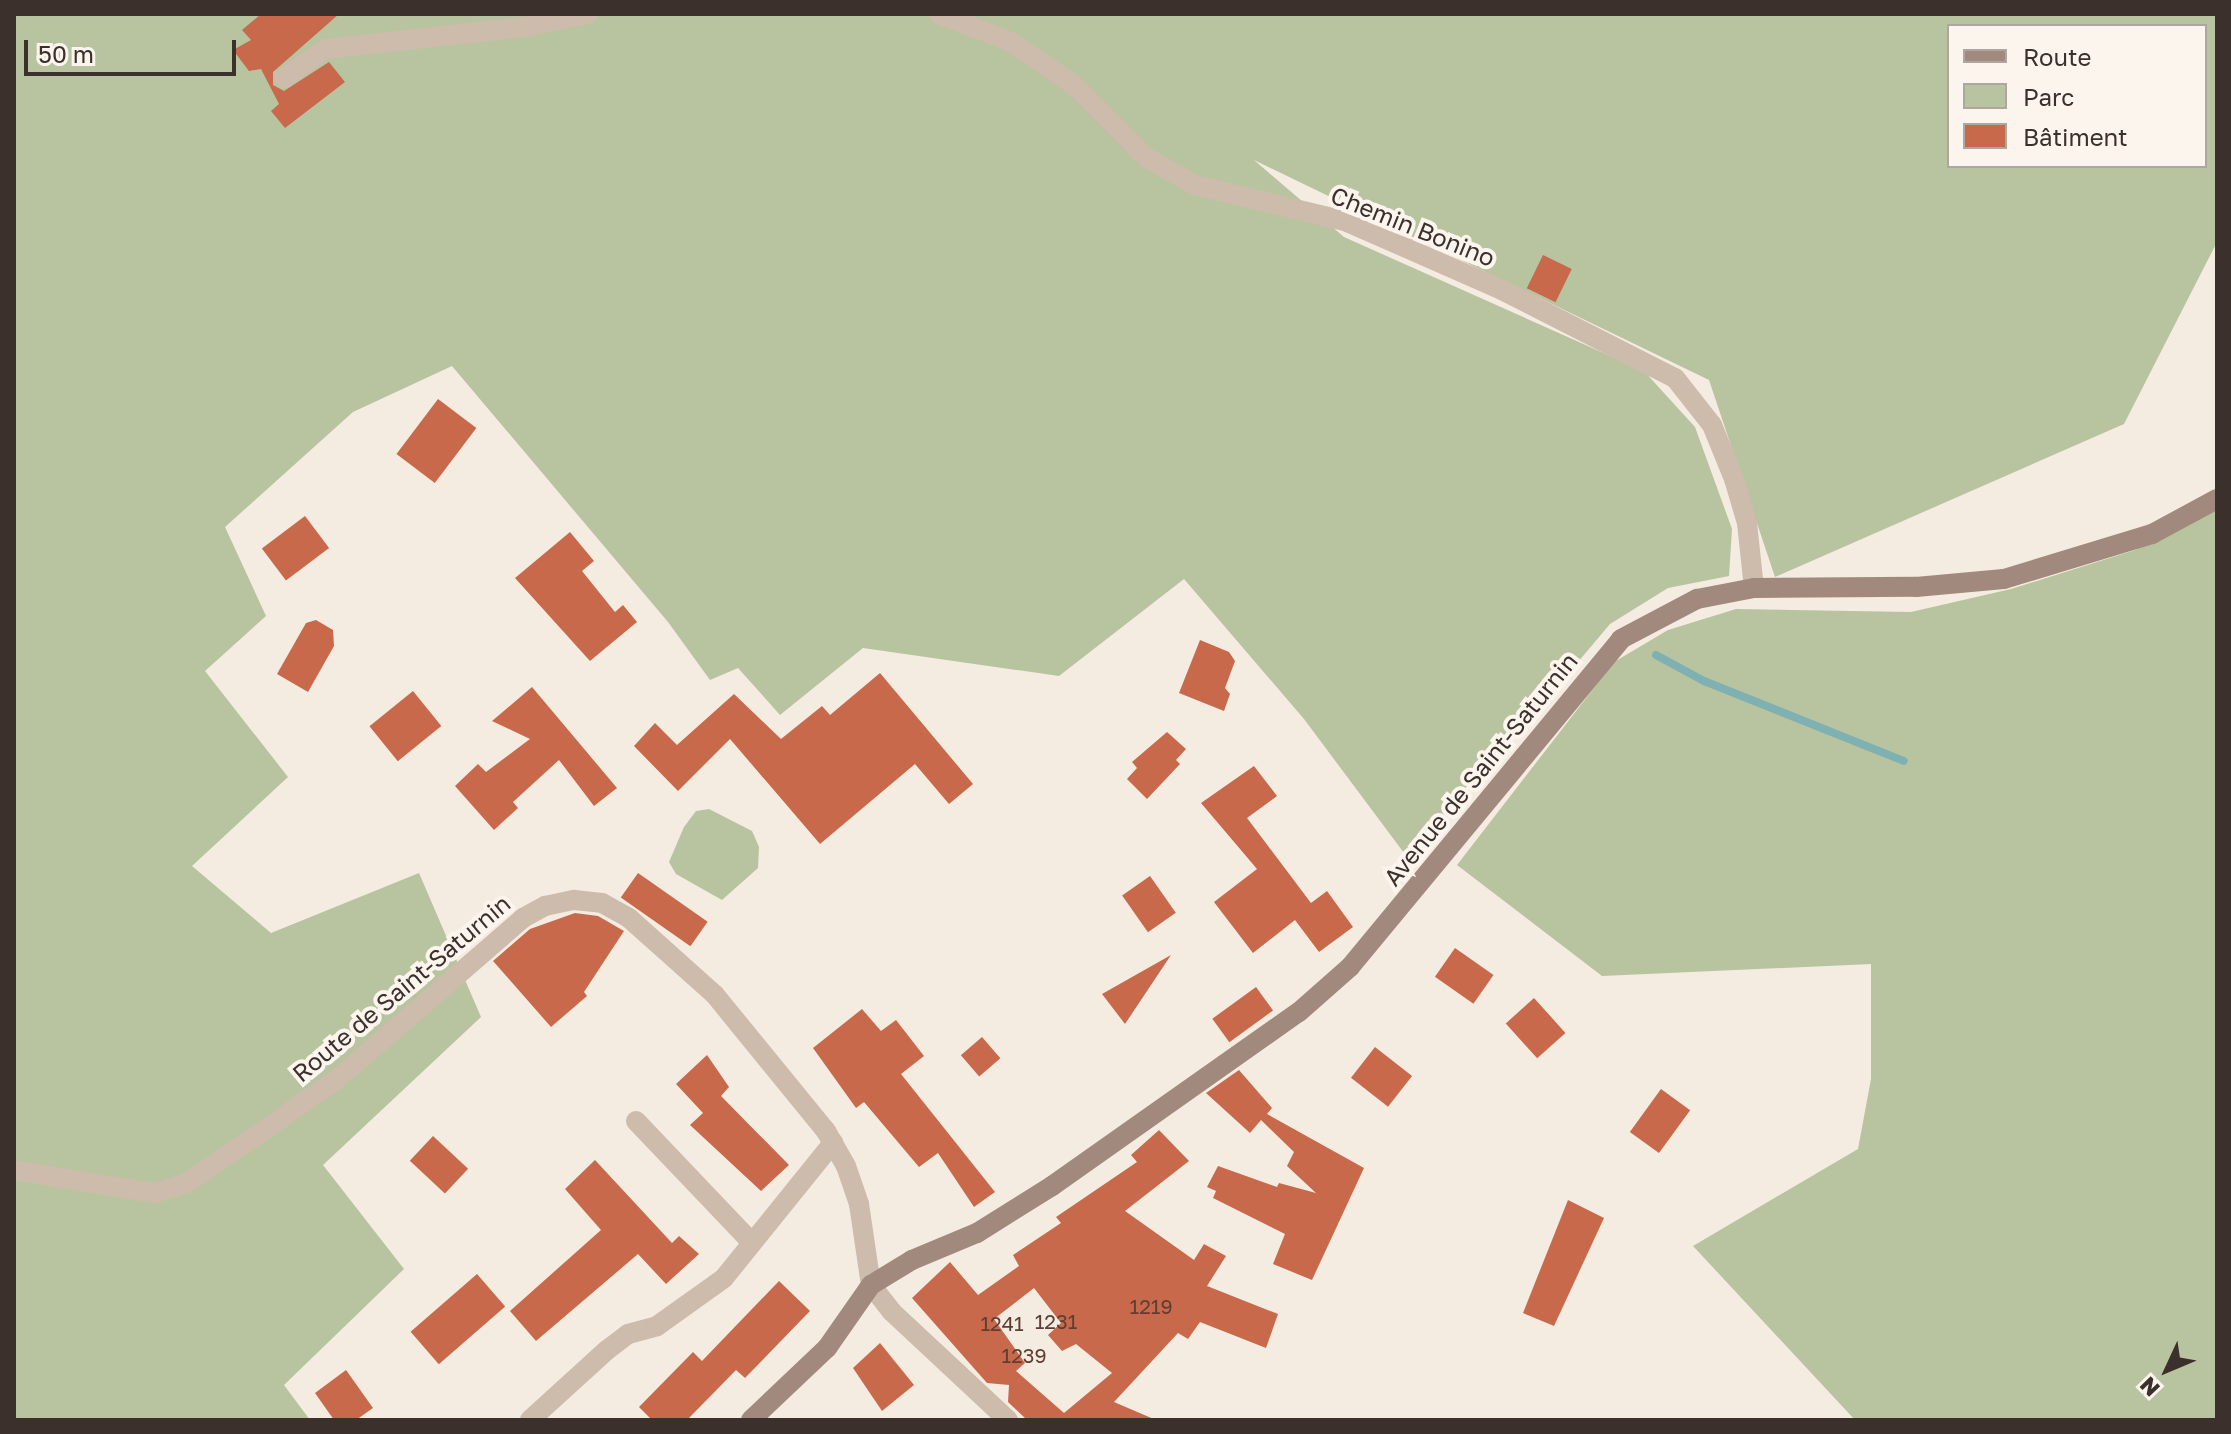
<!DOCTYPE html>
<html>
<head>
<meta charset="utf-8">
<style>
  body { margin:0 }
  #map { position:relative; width:2231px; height:1434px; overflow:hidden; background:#f4ebe1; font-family:"Golos Text",sans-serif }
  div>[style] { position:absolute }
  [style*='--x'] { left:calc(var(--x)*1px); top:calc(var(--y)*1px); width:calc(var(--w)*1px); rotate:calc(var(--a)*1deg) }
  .green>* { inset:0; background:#b8c4a0 }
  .stream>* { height:8px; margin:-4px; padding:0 4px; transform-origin:4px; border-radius:4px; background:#7fb0b2 }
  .building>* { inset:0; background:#c8694b; transform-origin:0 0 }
  .minor>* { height:20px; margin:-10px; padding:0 10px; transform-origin:10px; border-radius:10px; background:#cdbbac }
  .tertiary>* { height:20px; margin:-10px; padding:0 10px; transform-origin:10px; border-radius:10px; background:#cdbbac }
  .secondary>* { height:20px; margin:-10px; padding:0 10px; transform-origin:10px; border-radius:10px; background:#a18a7d }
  span { translate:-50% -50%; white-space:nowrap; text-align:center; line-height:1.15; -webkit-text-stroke:8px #fbf5ee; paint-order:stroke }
  .number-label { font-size:20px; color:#5e3e33 }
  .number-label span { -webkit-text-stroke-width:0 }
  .street-label { font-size:24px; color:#3b302b }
  .frame { position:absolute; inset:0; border:16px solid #3b302b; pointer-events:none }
  .legend { position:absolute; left:1947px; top:24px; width:260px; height:144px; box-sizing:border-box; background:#fbf5ee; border:2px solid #aea6a0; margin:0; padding:10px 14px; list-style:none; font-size:24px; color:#3b302b }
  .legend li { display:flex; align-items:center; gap:16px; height:40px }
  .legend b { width:40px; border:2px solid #aea6a0 }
  .north { position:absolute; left:2127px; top:1330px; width:80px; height:80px; -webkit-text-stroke:6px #fbf5ee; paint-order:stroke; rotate:226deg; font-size:22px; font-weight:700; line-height:32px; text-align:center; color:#3b302b }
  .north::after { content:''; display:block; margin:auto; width:28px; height:36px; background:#3b302b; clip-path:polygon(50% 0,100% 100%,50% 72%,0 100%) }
  .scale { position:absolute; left:24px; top:40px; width:212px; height:36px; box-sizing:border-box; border:4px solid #3b302b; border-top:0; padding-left:10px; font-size:24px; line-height:28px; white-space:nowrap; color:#3b302b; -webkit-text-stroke:6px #fbf5ee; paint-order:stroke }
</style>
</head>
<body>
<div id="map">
  <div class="green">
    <i style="clip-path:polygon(evenodd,14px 14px,2217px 14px,2217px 242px,2124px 424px,1775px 577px,1709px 380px,1254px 160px,1344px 237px,1644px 371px,1695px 427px,1732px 529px,1729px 576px,1668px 588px,1610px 624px,1410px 861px,1304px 719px,1184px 579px,1059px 676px,863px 648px,780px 715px,738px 668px,710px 680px,668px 622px,452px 366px,353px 412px,225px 527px,266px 616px,205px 671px,288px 777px,192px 866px,271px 933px,419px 873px,481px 1017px,323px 1165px,404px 1269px,284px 1385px,310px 1420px,14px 1420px,14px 14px,1949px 26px,2205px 26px,2205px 166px,1949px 166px,1949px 26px)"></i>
    <i style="clip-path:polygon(2217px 510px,2217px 1420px,1855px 1420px,1693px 1246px,1858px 1149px,1871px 1079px,1871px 964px,1602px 976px,1457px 865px,1614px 662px,1668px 630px,1736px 609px,1911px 612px,2011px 589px,2135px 550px)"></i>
    <i style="clip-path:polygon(709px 809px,752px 831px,759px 847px,758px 868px,722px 900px,676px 874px,669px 862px,684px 827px,696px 811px)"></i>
  </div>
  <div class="stream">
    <i style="--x:1656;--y:655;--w:55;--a:28.4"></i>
    <i style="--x:1704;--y:681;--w:215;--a:21.8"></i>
  </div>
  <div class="building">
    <i style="clip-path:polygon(261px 14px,339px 14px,273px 72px,273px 85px,284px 91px,329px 62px,345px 82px,285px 128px,271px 111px,279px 104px,261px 69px,249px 71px,233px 50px,251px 40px,242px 30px)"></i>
    <i style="left:1543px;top:255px;width:32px;height:37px;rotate:26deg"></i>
    <i style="left:438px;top:399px;width:48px;height:69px;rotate:37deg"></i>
    <i style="left:305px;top:516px;width:40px;height:54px;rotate:53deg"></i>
    <i style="clip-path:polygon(570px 532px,594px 561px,582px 571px,615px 612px,623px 605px,637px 622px,590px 661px,515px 578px)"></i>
    <i style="clip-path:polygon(316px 620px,333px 630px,334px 646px,308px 692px,277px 674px,306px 623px)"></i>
    <i style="clip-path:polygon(1200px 640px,1229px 652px,1235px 661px,1225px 688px,1230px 694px,1224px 711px,1179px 693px)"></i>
    <i style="clip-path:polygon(880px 673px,973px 784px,949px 804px,915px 764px,820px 844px,730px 739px,678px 791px,634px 746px,655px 723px,677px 745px,734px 694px,781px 739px,822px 706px,830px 715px)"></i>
    <i style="clip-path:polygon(532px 687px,617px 788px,594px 806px,559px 760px,513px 802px,518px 808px,494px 830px,455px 786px,478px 764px,486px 772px,530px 739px,492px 721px)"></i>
    <i style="left:413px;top:691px;width:45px;height:56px;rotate:51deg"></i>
    <i style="clip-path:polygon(1167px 732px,1186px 749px,1176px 760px,1180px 764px,1147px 799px,1127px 779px,1137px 768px,1132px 762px)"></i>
    <i style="clip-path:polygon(1254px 766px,1277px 796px,1247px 818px,1311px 903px,1327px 891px,1353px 927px,1319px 952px,1295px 920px,1253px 953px,1214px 902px,1257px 869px,1201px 803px)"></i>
    <i style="left:638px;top:873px;width:85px;height:30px;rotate:35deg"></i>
    <i style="left:1150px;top:876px;width:45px;height:34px;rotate:55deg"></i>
    <i style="clip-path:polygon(575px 913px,598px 916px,624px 931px,584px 992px,587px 996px,551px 1027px,493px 961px,530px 929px)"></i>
    <i style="left:1455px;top:948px;width:47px;height:35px;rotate:35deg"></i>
    <i style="clip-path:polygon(1171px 955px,1125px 1024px,1102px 994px)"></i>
    <i style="left:1256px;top:987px;width:29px;height:54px;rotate:54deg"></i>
    <i style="left:1534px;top:998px;width:47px;height:38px;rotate:48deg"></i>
    <i style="clip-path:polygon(862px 1009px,881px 1031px,896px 1020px,924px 1056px,901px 1074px,995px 1192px,974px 1207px,938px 1153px,919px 1167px,864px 1102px,856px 1108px,813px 1048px)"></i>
    <i style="left:982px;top:1037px;width:28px;height:28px;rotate:49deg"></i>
    <i style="left:1375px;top:1047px;width:47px;height:39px;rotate:38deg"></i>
    <i style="clip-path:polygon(707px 1055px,729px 1087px,721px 1096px,789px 1165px,761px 1191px,690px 1125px,703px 1113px,676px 1084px)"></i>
    <i style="clip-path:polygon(1239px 1070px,1272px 1108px,1267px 1114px,1364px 1168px,1312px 1280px,1273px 1264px,1285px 1234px,1213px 1198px,1216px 1191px,1207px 1187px,1218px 1166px,1277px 1187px,1279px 1183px,1316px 1193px,1287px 1166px,1294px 1152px,1261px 1120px,1250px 1133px,1206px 1093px)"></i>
    <i style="left:1661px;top:1089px;width:36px;height:53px;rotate:36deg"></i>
    <i style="clip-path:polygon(evenodd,1159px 1130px,1189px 1161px,1125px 1211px,1194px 1260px,1204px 1244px,1226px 1256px,1207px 1286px,1278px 1314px,1266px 1348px,1200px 1322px,1188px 1339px,1178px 1333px,1114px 1402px,1156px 1420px,1027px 1420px,1008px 1402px,1009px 1385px,987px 1383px,912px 1298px,950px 1262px,978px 1295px,1019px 1266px,1013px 1255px,1061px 1223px,1056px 1217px,1137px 1162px,1131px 1155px,1159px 1130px,1034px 1288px,1061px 1323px,1048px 1335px,1062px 1351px,1076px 1344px,1112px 1373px,1064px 1413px,1016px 1371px,1025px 1363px,994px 1319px,1034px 1288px)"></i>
    <i style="left:433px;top:1136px;width:48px;height:34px;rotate:43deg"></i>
    <i style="clip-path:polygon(595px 1160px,672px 1243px,679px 1236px,699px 1254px,666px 1284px,638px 1254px,536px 1341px,510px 1311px,601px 1230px,565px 1189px)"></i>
    <i style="clip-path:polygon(1568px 1200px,1604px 1218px,1554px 1326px,1523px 1313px)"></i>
    <i style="left:477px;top:1274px;width:43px;height:88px;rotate:49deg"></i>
    <i style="clip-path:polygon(779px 1281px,810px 1311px,745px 1378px,736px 1370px,687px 1420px,652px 1420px,639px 1407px,693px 1352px,702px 1361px)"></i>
    <i style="clip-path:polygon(880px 1343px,914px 1385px,882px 1411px,853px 1368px)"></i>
    <i style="clip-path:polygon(346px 1370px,373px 1408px,356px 1420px,334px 1420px,315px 1393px)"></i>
  </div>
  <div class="minor">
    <i style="--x:939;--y:14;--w:75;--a:21.1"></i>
    <i style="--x:1009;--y:41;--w:78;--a:34.1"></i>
    <i style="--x:1074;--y:85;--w:103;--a:45"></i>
    <i style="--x:1147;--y:158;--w:55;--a:29.4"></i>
    <i style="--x:1195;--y:185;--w:154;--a:13.5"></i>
    <i style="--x:1345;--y:221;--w:171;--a:23.7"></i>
    <i style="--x:1502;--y:290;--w:194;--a:27"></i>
    <i style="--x:1675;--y:378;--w:60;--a:51.8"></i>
    <i style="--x:1712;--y:425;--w:58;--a:67.8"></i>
    <i style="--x:1734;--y:479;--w:46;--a:73.5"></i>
    <i style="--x:1747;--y:523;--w:65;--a:83.9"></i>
    <i style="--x:284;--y:78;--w:50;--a:-35.3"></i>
    <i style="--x:325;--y:49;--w:200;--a:-6.3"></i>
    <i style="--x:524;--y:27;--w:65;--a:-11.5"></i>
    <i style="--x:636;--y:1121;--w:168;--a:46.4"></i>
    <i style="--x:871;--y:1285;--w:33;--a:52"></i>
    <i style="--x:891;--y:1311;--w:160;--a:43"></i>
    <i style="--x:530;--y:1420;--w:104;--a:-42.3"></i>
    <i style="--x:607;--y:1350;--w:26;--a:-37"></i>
    <i style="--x:628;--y:1334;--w:30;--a:-15"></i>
    <i style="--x:657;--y:1326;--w:82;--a:-35.6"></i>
    <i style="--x:724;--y:1278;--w:174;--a:-51.1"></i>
  </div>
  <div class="tertiary">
    <i style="--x:14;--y:1170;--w:143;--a:9.3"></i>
    <i style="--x:155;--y:1193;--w:34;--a:-17"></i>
    <i style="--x:187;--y:1183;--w:180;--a:-34.6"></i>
    <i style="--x:335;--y:1081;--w:249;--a:-40.9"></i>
    <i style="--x:523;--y:918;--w:25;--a:-29"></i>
    <i style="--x:545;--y:906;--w:30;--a:-12"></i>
    <i style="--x:574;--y:900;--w:28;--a:6"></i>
    <i style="--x:602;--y:903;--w:31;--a:29"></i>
    <i style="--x:629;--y:918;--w:115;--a:41.8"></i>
    <i style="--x:715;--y:995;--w:176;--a:50.8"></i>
    <i style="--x:826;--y:1131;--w:40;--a:60.3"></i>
    <i style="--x:846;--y:1166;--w:40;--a:71.1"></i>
    <i style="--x:859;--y:1204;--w:82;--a:81.6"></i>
  </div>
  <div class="secondary">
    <i style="--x:751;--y:1420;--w:105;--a:-43.5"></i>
    <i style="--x:827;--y:1348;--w:77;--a:-55.1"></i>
    <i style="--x:871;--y:1285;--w:48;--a:-31.4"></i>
    <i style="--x:912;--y:1260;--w:70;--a:-22.6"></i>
    <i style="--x:977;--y:1233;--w:89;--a:-32.1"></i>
    <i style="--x:1052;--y:1186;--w:302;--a:-35.2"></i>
    <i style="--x:1299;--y:1012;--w:68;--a:-41.4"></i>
    <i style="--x:1350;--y:967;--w:425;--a:-50.4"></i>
    <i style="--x:1621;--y:639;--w:86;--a:-27.8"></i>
    <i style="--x:1697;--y:599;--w:58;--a:-10.9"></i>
    <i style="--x:1754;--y:588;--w:162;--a:-0.4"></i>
    <i style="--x:1916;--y:587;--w:88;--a:-5.2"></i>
    <i style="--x:2004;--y:579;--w:155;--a:-16.9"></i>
    <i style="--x:2152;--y:534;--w:74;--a:-28.3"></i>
  </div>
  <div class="number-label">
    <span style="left:1151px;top:1306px">1219</span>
    <span style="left:1056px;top:1321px">1231</span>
    <span style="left:1002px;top:1323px">1241</span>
    <span style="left:1024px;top:1355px">1239</span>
  </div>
  <div class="street-label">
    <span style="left:1413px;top:226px;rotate:22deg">Chemin Bonino</span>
    <span style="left:1480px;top:769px;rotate:-51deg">Avenue de Saint-Saturnin</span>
    <span style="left:401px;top:988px;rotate:-40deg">Route de Saint-Saturnin</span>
  </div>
  <div class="frame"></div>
  <ul class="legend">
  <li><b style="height:10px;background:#a18a7d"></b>Route</li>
  <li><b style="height:22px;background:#b8c4a0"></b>Parc</li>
  <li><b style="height:22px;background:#c8694b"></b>Bâtiment</li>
  </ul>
  <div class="north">N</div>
  <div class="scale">50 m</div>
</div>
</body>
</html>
